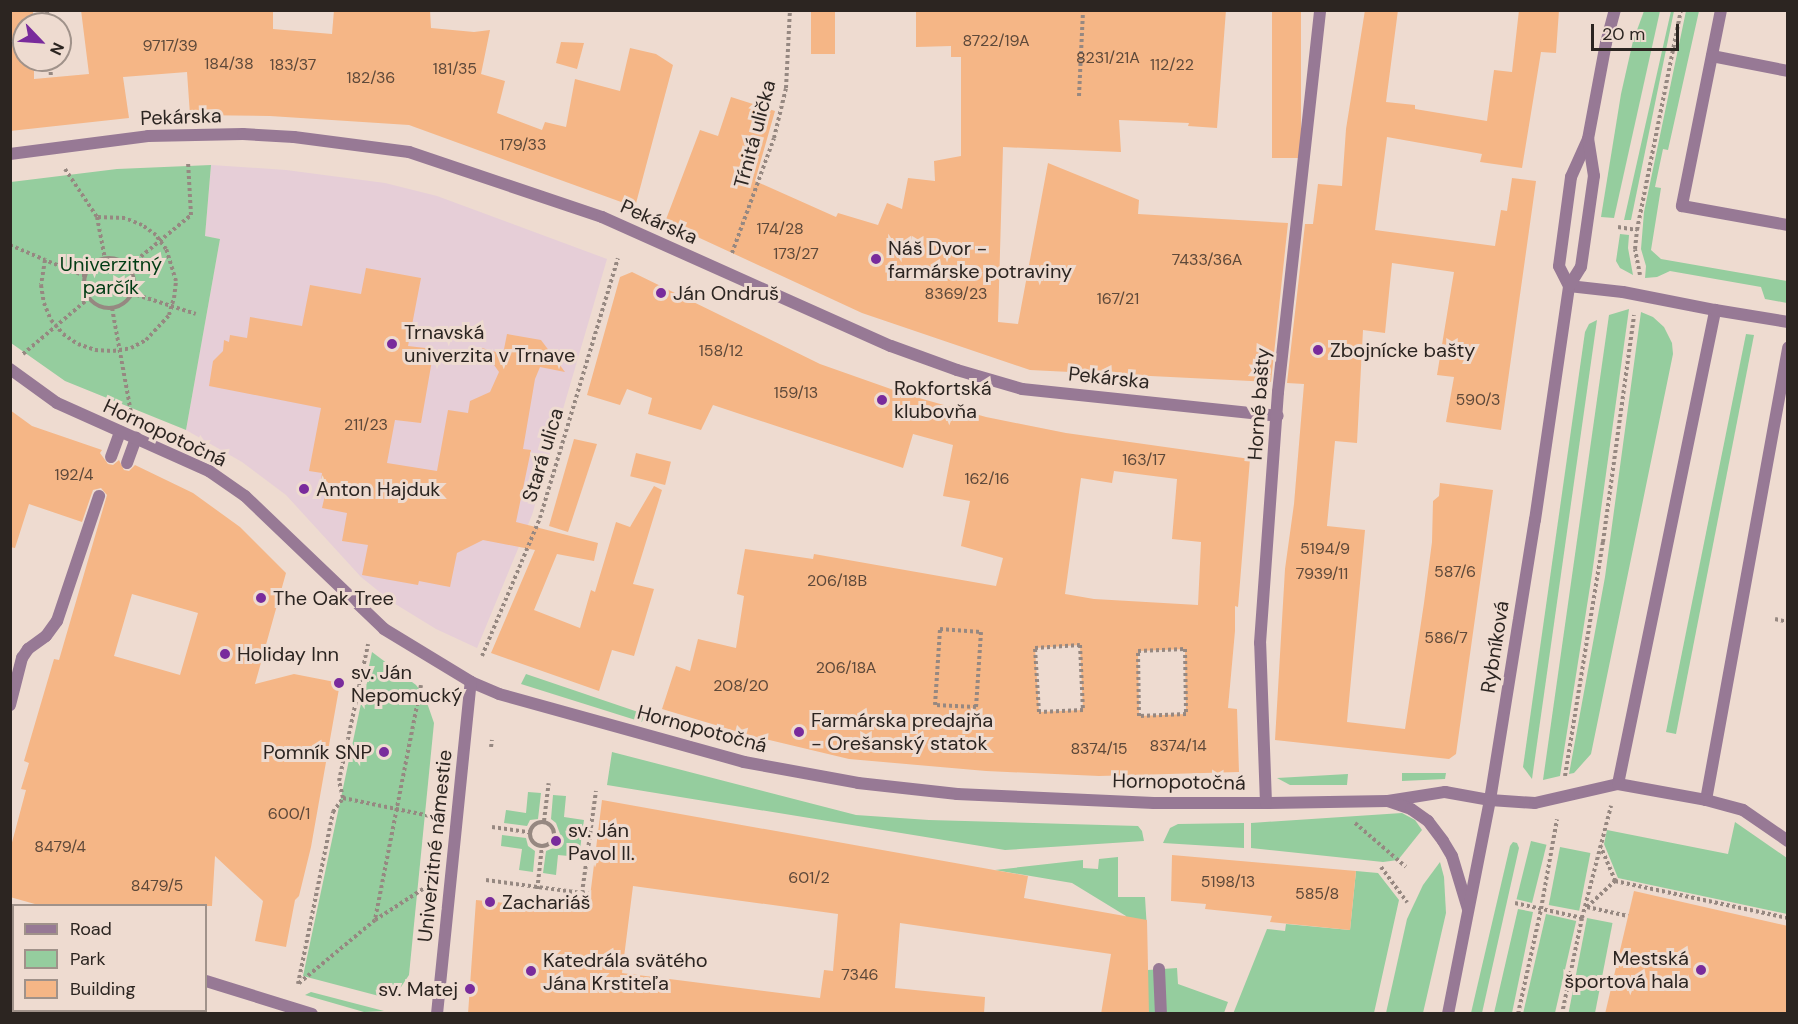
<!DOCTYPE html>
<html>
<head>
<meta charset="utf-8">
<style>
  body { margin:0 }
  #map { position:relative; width:1798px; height:1024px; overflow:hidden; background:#eedbd0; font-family:"DM Sans",sans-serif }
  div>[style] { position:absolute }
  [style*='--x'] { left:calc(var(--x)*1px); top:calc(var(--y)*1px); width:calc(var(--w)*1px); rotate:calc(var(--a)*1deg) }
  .education>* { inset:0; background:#e6ced7 }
  .green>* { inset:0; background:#95cd9e; transform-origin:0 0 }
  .building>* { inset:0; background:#f5b686; transform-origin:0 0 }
  .path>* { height:4px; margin-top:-2px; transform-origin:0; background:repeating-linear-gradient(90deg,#968881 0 3px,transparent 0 6px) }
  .path>.ring { margin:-2px; padding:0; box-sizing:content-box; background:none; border:4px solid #968881; border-radius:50% }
  .service>* { height:12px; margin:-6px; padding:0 6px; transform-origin:6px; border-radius:6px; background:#977995 }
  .pedestrian>* { height:12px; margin:-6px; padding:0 6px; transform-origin:6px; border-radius:6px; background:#977995 }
  .minor>* { height:12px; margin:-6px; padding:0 6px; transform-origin:6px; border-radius:6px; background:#977995 }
  .tertiary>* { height:12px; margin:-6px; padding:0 6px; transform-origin:6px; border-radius:6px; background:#977995 }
  .dots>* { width:16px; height:16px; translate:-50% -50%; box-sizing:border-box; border:3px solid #eedbd0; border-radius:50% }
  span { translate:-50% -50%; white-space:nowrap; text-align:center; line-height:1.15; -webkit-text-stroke:6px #eedbd0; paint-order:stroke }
  .number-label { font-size:16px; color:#5e493a }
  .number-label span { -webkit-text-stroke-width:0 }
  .street-label { font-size:20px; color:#2c2521 }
  .poi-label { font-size:20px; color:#2c2521 }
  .left { translate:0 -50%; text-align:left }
  .right { translate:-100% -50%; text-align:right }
  .park-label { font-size:20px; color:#003c14 }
  .frame { position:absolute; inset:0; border:12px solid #2c2521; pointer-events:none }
  .legend { position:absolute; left:12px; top:904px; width:195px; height:108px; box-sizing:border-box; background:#eedbd0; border:2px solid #a0928a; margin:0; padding:8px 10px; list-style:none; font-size:18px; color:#2c2521 }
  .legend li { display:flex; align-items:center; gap:12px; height:30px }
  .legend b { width:30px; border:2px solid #a0928a }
  .north { position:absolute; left:12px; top:12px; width:60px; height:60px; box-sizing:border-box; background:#eedbd0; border:2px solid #a0928a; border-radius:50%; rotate:115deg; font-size:16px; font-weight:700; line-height:24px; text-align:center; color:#2c2521 }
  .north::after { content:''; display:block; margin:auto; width:21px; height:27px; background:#792b9c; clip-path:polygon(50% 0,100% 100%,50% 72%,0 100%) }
  .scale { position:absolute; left:1591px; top:24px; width:88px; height:27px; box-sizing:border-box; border:3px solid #2c2521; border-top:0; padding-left:8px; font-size:18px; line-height:21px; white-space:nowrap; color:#2c2521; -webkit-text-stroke:4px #eedbd0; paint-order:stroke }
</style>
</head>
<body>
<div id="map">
  <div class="education">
    <i style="clip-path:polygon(211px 165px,286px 170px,385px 183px,437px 196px,607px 259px,532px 515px,477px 648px,436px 629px,392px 602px,361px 577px,286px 495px,242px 462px,186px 430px,220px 239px,205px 236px)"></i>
  </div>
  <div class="green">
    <i style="clip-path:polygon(1644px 11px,1660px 11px,1614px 218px,1601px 217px,1621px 94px,1633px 41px)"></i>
    <i style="clip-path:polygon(1671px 11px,1674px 11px,1631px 220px,1624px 220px)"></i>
    <i style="clip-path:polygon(1686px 11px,1699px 11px,1668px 150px,1663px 149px,1655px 187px,1661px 188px,1651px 250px,1661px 259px,1787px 281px,1787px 303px,1765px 299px,1761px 287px,1670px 271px,1657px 277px,1645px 278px,1646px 266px,1641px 249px,1644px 212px)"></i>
    <i style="clip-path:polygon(211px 165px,205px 236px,220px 239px,186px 430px,65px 381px,11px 343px,11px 182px,117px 169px)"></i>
    <i style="clip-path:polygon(1620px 234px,1629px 235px,1628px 248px,1633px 275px,1620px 268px,1616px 261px)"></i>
    <i style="clip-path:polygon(1629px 309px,1592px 574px,1560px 776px,1543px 780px,1609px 315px)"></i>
    <i style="clip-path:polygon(1641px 312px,1653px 317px,1664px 327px,1672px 343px,1673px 354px,1591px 754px,1574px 773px,1569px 774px,1605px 577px)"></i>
    <i style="clip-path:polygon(1597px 320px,1532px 779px,1523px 767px,1585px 332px,1589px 324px)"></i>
    <i style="clip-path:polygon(1746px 334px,1754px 335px,1676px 734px,1666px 732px)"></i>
    <i style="clip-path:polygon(372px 652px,416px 685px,425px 697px,434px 723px,409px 975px,401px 987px,379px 996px,303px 976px)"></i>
    <i style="clip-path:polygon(526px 674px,644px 714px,642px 722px,521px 684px)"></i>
    <i style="clip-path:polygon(612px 752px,856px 815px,929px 820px,1138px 826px,1142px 831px,1144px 841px,1005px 850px,607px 785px)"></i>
    <i style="clip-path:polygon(1402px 773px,1446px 773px,1445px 779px,1402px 781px)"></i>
    <i style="clip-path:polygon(1348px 774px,1347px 785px,1290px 785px,1277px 778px)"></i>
    <i style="clip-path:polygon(528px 792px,541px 793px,538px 819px,530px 820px,527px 826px,504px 823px,506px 810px,526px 813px)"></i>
    <i style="clip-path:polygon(553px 795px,566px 796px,564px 817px,584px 820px,579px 857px,558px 855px,556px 875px,543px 873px,546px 851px,556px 847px,560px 834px,556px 823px,551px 819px)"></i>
    <i style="clip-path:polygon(1402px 813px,1415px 820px,1422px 830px,1398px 860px,1383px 862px,1251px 848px,1251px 823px)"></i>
    <i style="clip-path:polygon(1735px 822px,1787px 858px,1787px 914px,1618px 878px,1604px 844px,1607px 830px,1728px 854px)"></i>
    <i style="clip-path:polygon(1244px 823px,1244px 848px,1163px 843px,1170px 828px,1178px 824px)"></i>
    <i style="clip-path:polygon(502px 835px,526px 838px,528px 846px,535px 851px,533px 872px,519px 870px,522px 849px,501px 846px)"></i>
    <i style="left:1531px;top:841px;width:16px;height:60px;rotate:14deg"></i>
    <i style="clip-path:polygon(1513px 842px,1517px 843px,1519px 848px,1482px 1013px,1471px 1013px,1510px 846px)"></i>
    <i style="left:1560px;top:847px;width:31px;height:59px;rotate:11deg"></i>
    <i style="clip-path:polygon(1118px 857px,1118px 897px,1145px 897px,1147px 930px,1126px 923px,1126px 916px,1072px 883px,995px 870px,1083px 860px,1083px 868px,1098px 869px,1099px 859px)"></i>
    <i style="clip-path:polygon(1440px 862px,1444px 877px,1446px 913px,1423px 1013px,1386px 1013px,1407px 919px,1423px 885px)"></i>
    <i style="clip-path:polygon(1356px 871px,1378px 873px,1399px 900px,1374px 1013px,1233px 1014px,1267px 929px,1285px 931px,1286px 924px,1350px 930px)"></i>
    <i style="clip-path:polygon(1518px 909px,1533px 912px,1512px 1013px,1494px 1013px)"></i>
    <i style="left:1546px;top:914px;width:31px;height:101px;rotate:13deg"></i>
    <i style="left:1587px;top:918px;width:26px;height:97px;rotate:11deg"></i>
    <i style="clip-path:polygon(1177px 968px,1178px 984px,1228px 1002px,1224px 1013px,1147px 1014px,1148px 970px)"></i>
    <i style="clip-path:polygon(311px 992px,384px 1011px,364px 1012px,305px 995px)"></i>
  </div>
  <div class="building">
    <i style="clip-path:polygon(10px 10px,33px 10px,33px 24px,24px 24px,24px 60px,34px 60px,34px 79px,89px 74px,81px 10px,273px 10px,273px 29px,332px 34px,334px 10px,430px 10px,431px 28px,474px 32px,490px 30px,481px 74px,505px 81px,497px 113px,542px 130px,545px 122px,566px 127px,575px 79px,620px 91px,630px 48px,656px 54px,673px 65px,635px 207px,409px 125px,270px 116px,190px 115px,187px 72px,123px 77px,129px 118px,10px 131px)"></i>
    <i style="left:811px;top:10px;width:24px;height:44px"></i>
    <i style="clip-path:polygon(916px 10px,1226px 10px,1217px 128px,1188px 126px,1189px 123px,1119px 120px,1121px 152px,1003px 147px,998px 322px,1018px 324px,1048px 163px,1139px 200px,1138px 214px,1288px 223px,1271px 382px,1030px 370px,862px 313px,665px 222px,700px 130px,718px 136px,731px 97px,775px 111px,755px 181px,836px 217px,838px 213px,878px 225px,887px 203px,902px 209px,908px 178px,935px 181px,934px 161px,961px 156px,961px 57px,951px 57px,951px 46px,916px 47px)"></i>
    <i style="left:1272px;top:10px;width:29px;height:148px"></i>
    <i style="clip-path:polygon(1365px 10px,1398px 10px,1386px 102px,1415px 105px,1415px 109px,1487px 121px,1494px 70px,1512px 72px,1519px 10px,1559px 10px,1556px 53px,1541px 52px,1522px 168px,1480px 162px,1482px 154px,1387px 137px,1375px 230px,1495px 246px,1501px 210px,1507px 211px,1512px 178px,1536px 181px,1501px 430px,1446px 422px,1454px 377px,1437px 375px,1454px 272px,1392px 263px,1385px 333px,1363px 330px,1357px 443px,1335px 441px,1327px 526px,1365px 530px,1347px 722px,1405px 729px,1424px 603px,1432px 542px,1433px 501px,1439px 496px,1440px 483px,1493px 490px,1456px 754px,1449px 759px,1275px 740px,1285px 569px,1294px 504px,1304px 384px,1287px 383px,1305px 224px,1313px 224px,1318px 184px,1342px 186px,1346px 129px)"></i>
    <i style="clip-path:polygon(561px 42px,584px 43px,577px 69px,556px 63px)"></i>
    <i style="clip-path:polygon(366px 268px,421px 278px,408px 346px,434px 349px,421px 423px,395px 420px,387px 463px,437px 471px,448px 410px,468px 413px,470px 401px,490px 392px,499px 372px,482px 348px,503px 354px,507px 334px,541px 340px,565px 372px,540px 367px,535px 379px,523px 449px,531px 450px,516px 522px,598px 543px,594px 561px,557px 554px,534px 610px,580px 628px,591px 590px,595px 592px,616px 522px,630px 527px,654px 486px,662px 490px,633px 584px,654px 589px,634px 656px,612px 650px,599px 691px,491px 653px,535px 550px,483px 540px,457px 553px,450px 587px,419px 581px,418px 585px,362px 575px,368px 545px,342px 541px,347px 513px,322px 508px,328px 482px,321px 481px,322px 473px,309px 471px,321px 408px,209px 386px,213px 361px,223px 351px,224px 340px,229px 342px,230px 335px,247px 338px,250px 317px,302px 326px,310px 285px,361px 294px)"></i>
    <i style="clip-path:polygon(evenodd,632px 272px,820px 364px,905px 394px,986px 417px,1066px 433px,1250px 459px,1238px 607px,1235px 606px,1235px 631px,1228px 708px,1237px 709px,1239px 772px,1099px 776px,986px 771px,849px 759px,752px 736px,662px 709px,676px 666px,690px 671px,698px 639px,736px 648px,744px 596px,737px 594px,745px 549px,813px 559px,814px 554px,996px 586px,1003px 558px,961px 546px,970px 501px,943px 496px,953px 445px,913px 434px,903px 468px,713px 405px,701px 430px,648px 414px,652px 398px,627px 389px,620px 405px,587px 395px,620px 277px,632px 272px,1114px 471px,1177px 479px,1172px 539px,1201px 542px,1198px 605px,1094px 599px,1065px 594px,1081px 478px,1112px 483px,1114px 471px,632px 272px,1080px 645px,1083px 710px,1039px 712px,1035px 648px,1080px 645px,632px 272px,1185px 649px,1186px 714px,1139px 716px,1138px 651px,1185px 649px)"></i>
    <i style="clip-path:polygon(evenodd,10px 410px,32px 426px,102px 450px,100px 453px,108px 464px,113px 465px,119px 460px,124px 470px,129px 471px,135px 465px,193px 493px,240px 527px,286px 573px,255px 684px,294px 674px,340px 683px,311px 847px,299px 896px,295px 900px,286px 947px,255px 941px,263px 901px,215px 856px,212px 906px,42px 906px,10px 897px,10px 850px,26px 790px,21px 789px,29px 763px,24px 761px,54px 659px,59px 660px,107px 495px,101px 488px,93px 490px,82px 522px,29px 504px,15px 548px,10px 547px,10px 410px,132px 594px,198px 613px,180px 675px,114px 656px,132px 594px)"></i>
    <i style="clip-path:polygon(574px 439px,597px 444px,568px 532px,549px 526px)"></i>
    <i style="left:636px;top:453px;width:36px;height:24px;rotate:14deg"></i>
    <i style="clip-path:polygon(evenodd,602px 800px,1028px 876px,1024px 898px,1147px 920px,1149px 1014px,1101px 1014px,1111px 954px,900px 923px,895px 988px,985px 997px,984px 1014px,468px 1014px,476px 900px,526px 905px,528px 901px,589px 905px,602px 800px,633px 886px,838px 914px,833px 971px,824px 970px,820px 998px,622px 973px,633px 886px)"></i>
    <i style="clip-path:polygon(1172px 855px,1356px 871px,1350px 930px,1270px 922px,1272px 916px,1205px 909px,1206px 904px,1171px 901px)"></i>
    <i style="clip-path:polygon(1634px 891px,1788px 926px,1788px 1014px,1605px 1014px)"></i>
  </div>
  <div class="path">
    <i style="--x:47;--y:10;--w:14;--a:86"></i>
    <i style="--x:50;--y:60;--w:18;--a:87"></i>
    <i style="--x:1079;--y:96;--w:86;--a:-87.3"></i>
    <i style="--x:65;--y:169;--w:58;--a:56.3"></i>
    <i style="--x:1618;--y:227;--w:19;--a:9"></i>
    <i style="--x:10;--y:245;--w:38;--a:23"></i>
    <i style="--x:732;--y:253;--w:122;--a:-69.9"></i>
    <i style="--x:774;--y:138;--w:51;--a:-76.5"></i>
    <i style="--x:786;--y:88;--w:78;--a:-87.1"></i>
    <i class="ring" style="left:84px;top:258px;width:46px;height:46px"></i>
    <i style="--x:127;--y:268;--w:83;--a:-39.6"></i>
    <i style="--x:191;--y:215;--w:53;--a:-93.2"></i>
    <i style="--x:1640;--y:275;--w:26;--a:-101"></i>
    <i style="--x:1635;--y:249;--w:19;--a:-84"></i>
    <i style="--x:1637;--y:230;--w:224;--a:-78.7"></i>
    <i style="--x:85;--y:276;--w:43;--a:-158.2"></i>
    <i style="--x:45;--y:260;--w:25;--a:99"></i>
    <i style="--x:41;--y:285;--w:18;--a:81"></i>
    <i style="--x:44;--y:303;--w:18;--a:68"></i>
    <i style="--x:51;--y:320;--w:18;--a:49"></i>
    <i style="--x:63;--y:334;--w:18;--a:34"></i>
    <i style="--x:78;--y:344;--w:18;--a:19"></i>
    <i style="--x:95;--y:350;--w:18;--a:3"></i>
    <i style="--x:113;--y:351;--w:18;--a:-9"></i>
    <i style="--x:131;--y:348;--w:17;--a:-28"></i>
    <i style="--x:146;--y:340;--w:34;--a:-47"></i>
    <i style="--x:169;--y:315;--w:18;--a:-74"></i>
    <i style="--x:174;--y:298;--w:17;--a:-83"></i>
    <i style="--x:176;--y:281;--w:34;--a:-107"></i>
    <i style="--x:166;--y:249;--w:17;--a:-126"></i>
    <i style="--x:156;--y:235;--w:17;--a:-144"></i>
    <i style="--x:142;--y:225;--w:18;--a:-158"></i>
    <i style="--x:125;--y:218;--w:28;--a:-178"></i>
    <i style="--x:97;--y:217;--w:43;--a:79.2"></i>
    <i style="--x:131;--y:293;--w:68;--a:17.9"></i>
    <i style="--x:112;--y:308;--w:107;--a:79.7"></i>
    <i style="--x:23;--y:354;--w:87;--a:-40.3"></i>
    <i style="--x:1775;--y:619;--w:13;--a:13"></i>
    <i style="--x:940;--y:629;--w:41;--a:4.2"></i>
    <i style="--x:981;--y:632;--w:75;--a:93.8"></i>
    <i style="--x:976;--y:707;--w:41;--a:-177.2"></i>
    <i style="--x:935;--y:705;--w:76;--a:-86.2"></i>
    <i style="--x:1080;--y:645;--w:65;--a:87.4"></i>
    <i style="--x:1083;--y:710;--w:44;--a:177.4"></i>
    <i style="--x:1039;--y:712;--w:64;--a:-93.6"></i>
    <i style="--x:1035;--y:648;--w:45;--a:-3.8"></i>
    <i style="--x:1185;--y:649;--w:65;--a:89.1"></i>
    <i style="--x:1186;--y:714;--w:47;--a:177.6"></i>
    <i style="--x:1139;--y:716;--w:65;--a:-90.9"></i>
    <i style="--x:1138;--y:651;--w:47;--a:-2.4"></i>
    <i style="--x:482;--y:656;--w:150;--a:-67.2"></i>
    <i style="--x:540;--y:518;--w:271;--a:-73.3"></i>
    <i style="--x:421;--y:685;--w:239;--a:101.1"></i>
    <i style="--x:375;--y:920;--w:64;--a:-32.9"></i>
    <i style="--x:491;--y:747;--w:7;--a:-82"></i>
    <i style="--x:1565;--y:776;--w:237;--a:-80.8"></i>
    <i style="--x:1603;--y:542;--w:229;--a:-82.2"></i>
    <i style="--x:343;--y:798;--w:17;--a:-103"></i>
    <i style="--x:339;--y:781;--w:140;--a:-78"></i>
    <i style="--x:544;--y:821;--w:38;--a:-83"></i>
    <i class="ring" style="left:530px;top:822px;width:20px;height:20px"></i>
    <i style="--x:1355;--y:823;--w:67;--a:40.8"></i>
    <i style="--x:492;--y:827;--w:37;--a:8"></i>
    <i style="--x:1600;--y:845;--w:39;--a:67"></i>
    <i style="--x:1615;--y:881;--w:177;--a:12.1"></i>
    <i style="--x:1381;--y:867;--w:44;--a:53.4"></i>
    <i style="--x:486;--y:880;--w:97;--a:7.7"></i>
    <i style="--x:582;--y:893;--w:103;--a:-82.2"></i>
    <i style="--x:582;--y:893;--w:11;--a:5"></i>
    <i style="--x:536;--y:901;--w:55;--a:-83.8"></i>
    <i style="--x:1515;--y:903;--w:69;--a:12.6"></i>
    <i style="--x:1582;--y:918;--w:98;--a:101.8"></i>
    <i style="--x:1587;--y:907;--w:42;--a:12.4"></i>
    <i style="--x:1587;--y:907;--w:38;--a:-43"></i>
    <i style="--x:1582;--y:918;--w:116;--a:-75.5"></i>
    <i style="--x:375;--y:920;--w:100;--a:140.3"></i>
    <i style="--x:298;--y:984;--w:176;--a:-78.5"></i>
    <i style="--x:333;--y:812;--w:17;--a:-54"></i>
    <i style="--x:343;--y:798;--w:94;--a:11.7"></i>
    <i style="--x:1518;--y:1014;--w:107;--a:-77.6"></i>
    <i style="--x:1541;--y:909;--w:91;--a:-79.9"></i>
  </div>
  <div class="service">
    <i style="--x:1721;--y:10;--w:200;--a:101.3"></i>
    <i style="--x:1682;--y:206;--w:108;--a:10.2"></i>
    <i style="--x:1712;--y:56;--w:77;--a:11.2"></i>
    <i style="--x:1569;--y:286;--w:54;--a:6.3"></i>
    <i style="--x:1623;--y:292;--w:94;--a:11.1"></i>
    <i style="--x:111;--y:457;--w:27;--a:-70"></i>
    <i style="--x:127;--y:463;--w:27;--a:-70"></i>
    <i style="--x:10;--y:705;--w:49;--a:-75.7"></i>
    <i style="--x:22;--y:658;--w:11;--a:-56"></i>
    <i style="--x:28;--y:649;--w:22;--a:-36"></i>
    <i style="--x:46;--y:636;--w:19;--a:-54"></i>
    <i style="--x:57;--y:621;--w:132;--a:-71.4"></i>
    <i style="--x:1618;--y:784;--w:484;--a:-78.4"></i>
    <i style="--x:1715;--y:310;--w:74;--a:9.3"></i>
    <i style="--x:1490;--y:800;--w:45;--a:3.8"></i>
    <i style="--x:1535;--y:803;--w:85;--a:-12.9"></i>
    <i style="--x:1618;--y:784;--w:89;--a:10.3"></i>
    <i style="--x:1706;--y:800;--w:460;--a:-79.7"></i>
    <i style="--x:1706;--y:800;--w:38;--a:15"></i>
    <i style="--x:1743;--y:810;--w:55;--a:34.6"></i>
  </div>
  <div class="pedestrian">
    <i style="--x:1159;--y:969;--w:45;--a:87.5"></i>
  </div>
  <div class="minor">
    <i style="--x:10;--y:154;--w:139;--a:-7.4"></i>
    <i style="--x:148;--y:136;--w:95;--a:-1.2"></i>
    <i style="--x:243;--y:134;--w:51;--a:3.4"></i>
    <i style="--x:294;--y:137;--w:116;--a:7.4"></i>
    <i style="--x:409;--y:152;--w:204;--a:18.6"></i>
    <i style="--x:602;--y:217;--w:316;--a:24.1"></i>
    <i style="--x:891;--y:346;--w:70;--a:20"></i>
    <i style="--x:957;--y:370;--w:68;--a:16.3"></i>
    <i style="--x:1022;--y:389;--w:257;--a:6"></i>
    <i style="--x:10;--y:369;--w:58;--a:35.9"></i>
    <i style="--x:57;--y:403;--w:167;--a:24.1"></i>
    <i style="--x:209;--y:471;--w:44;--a:34.8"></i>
    <i style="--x:245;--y:496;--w:192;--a:43.7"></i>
    <i style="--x:384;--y:629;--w:102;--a:31.3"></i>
    <i style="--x:471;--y:682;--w:30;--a:23"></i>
    <i style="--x:499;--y:694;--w:254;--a:15.5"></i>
    <i style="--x:744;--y:762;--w:116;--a:10.4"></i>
    <i style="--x:858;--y:783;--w:100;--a:6.3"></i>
    <i style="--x:957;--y:794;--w:197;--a:2.6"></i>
    <i style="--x:1154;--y:803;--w:112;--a:0"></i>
    <i style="--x:1266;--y:803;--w:122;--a:-0.9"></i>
    <i style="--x:1388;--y:801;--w:58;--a:-9"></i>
    <i style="--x:1445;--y:792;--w:46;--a:10.1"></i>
    <i style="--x:1266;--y:803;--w:160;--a:-92.1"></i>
    <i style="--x:1260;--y:643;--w:252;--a:-85.9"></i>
    <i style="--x:1278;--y:392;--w:384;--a:-83.7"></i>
    <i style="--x:10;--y:930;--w:4;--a:14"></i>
    <i style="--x:206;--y:981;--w:111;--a:17.3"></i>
    <i style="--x:437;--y:1014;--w:334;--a:-84.2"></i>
  </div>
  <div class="tertiary">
    <i style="--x:1569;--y:286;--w:22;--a:-117"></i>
    <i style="--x:1559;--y:266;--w:90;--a:-82.3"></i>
    <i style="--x:1571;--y:177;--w:42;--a:-65.9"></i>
    <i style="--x:1588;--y:139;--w:98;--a:-79.4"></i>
    <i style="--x:1606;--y:43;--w:34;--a:-75"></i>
    <i style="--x:1388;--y:801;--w:24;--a:19"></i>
    <i style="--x:1411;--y:809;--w:21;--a:35"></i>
    <i style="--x:1428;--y:821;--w:25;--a:53"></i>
    <i style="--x:1443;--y:841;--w:17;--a:59"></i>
    <i style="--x:1452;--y:856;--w:55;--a:73.2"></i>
    <i style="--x:1448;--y:1014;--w:218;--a:-78.9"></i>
    <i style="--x:1490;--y:800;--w:284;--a:-80.9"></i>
    <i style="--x:1535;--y:520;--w:236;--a:-81.7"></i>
    <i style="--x:1569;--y:286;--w:22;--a:-58"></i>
    <i style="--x:1581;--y:267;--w:92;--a:-81.9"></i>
    <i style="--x:1594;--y:176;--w:37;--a:-99"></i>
  </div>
  <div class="dots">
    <i style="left:876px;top:259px;background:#792b9c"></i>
    <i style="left:661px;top:293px;background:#792b9c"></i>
    <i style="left:392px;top:344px;background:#792b9c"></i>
    <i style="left:1318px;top:350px;background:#792b9c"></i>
    <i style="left:882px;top:400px;background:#792b9c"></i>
    <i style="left:304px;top:489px;background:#792b9c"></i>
    <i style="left:261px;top:598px;background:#792b9c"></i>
    <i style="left:225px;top:654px;background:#792b9c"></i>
    <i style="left:339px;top:683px;background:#792b9c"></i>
    <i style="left:799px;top:732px;background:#792b9c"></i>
    <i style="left:384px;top:752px;background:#792b9c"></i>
    <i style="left:556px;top:841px;background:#792b9c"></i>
    <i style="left:490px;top:902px;background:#792b9c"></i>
    <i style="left:1701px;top:970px;background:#792b9c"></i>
    <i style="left:531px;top:971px;background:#792b9c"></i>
    <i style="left:470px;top:989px;background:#792b9c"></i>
  </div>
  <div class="number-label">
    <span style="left:996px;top:41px">8722/19A</span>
    <span style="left:170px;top:46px">9717/39</span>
    <span style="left:1108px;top:58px">8231/21A</span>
    <span style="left:229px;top:64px">184/38</span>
    <span style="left:293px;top:65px">183/37</span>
    <span style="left:1172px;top:65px">112/22</span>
    <span style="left:455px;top:69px">181/35</span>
    <span style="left:371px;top:78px">182/36</span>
    <span style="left:523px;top:145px">179/33</span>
    <span style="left:780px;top:229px">174/28</span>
    <span style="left:796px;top:254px">173/27</span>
    <span style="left:1207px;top:260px">7433/36A</span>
    <span style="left:956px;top:294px">8369/23</span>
    <span style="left:1118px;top:299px">167/21</span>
    <span style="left:721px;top:351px">158/12</span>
    <span style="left:796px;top:393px">159/13</span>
    <span style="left:1478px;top:400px">590/3</span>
    <span style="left:366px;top:425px">211/23</span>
    <span style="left:1144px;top:460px">163/17</span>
    <span style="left:74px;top:475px">192/4</span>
    <span style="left:987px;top:479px">162/16</span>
    <span style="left:1325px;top:549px">5194/9</span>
    <span style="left:1455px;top:572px">587/6</span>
    <span style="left:1322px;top:574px">7939/11</span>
    <span style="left:837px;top:581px">206/18B</span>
    <span style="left:1446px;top:638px">586/7</span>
    <span style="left:846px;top:668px">206/18A</span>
    <span style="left:741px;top:686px">208/20</span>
    <span style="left:1178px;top:746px">8374/14</span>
    <span style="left:1099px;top:749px">8374/15</span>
    <span style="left:289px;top:814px">600/1</span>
    <span style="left:60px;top:847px">8479/4</span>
    <span style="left:809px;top:878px">601/2</span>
    <span style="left:1228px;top:882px">5198/13</span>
    <span style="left:157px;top:886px">8479/5</span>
    <span style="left:1317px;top:894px">585/8</span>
    <span style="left:860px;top:975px">7346</span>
  </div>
  <div class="street-label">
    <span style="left:181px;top:117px;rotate:-2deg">Pekárska</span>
    <span style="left:755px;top:134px;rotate:-75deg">Tŕnitá ulička</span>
    <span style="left:659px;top:222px;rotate:24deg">Pekárska</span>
    <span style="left:1109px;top:378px;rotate:6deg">Pekárska</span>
    <span style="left:1259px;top:404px;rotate:-86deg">Horné bašty</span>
    <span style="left:165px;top:433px;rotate:25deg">Hornopotočná</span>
    <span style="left:543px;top:455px;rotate:-73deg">Stará ulica</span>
    <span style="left:1495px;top:647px;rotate:-81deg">Rybníková</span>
    <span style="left:702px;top:729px;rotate:15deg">Hornopotočná</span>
    <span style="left:1179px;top:782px;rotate:1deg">Hornopotočná</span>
    <span style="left:435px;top:846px;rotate:-84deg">Univerzitné námestie</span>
  </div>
  <div class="poi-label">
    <span class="left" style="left:888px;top:260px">Náš Dvor -<br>farmárske potraviny</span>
    <span class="left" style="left:673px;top:293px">Ján Ondruš</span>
    <span class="left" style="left:404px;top:344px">Trnavská<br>univerzita v Trnave</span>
    <span class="left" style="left:1330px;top:350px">Zbojnícke bašty</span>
    <span class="left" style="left:894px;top:400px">Rokfortská<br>klubovňa</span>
    <span class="left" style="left:316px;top:489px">Anton Hajduk</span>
    <span class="left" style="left:273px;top:598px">The Oak Tree</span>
    <span class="left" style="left:237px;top:654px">Holiday Inn</span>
    <span class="left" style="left:351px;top:684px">sv. Ján<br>Nepomucký</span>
    <span class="left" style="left:811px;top:732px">Farmárska predajňa<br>- Orešanský statok</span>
    <span class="right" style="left:372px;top:752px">Pomník SNP</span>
    <span class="left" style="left:568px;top:842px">sv. Ján<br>Pavol II.</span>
    <span class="left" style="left:502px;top:902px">Zachariáš</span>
    <span class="right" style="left:1689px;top:970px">Mestská<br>športová hala</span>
    <span class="left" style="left:543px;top:972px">Katedrála svätého<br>Jána Krstiteľa</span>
    <span class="right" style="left:458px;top:989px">sv. Matej</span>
  </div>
  <div class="park-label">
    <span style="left:111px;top:276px">Univerzitný<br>parčík</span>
  </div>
  <div class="frame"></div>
  <ul class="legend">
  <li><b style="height:8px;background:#977995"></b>Road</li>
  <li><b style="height:16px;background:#95cd9e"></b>Park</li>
  <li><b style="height:16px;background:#f5b686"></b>Building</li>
  </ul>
  <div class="north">N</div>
  <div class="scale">20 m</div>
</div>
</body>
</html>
